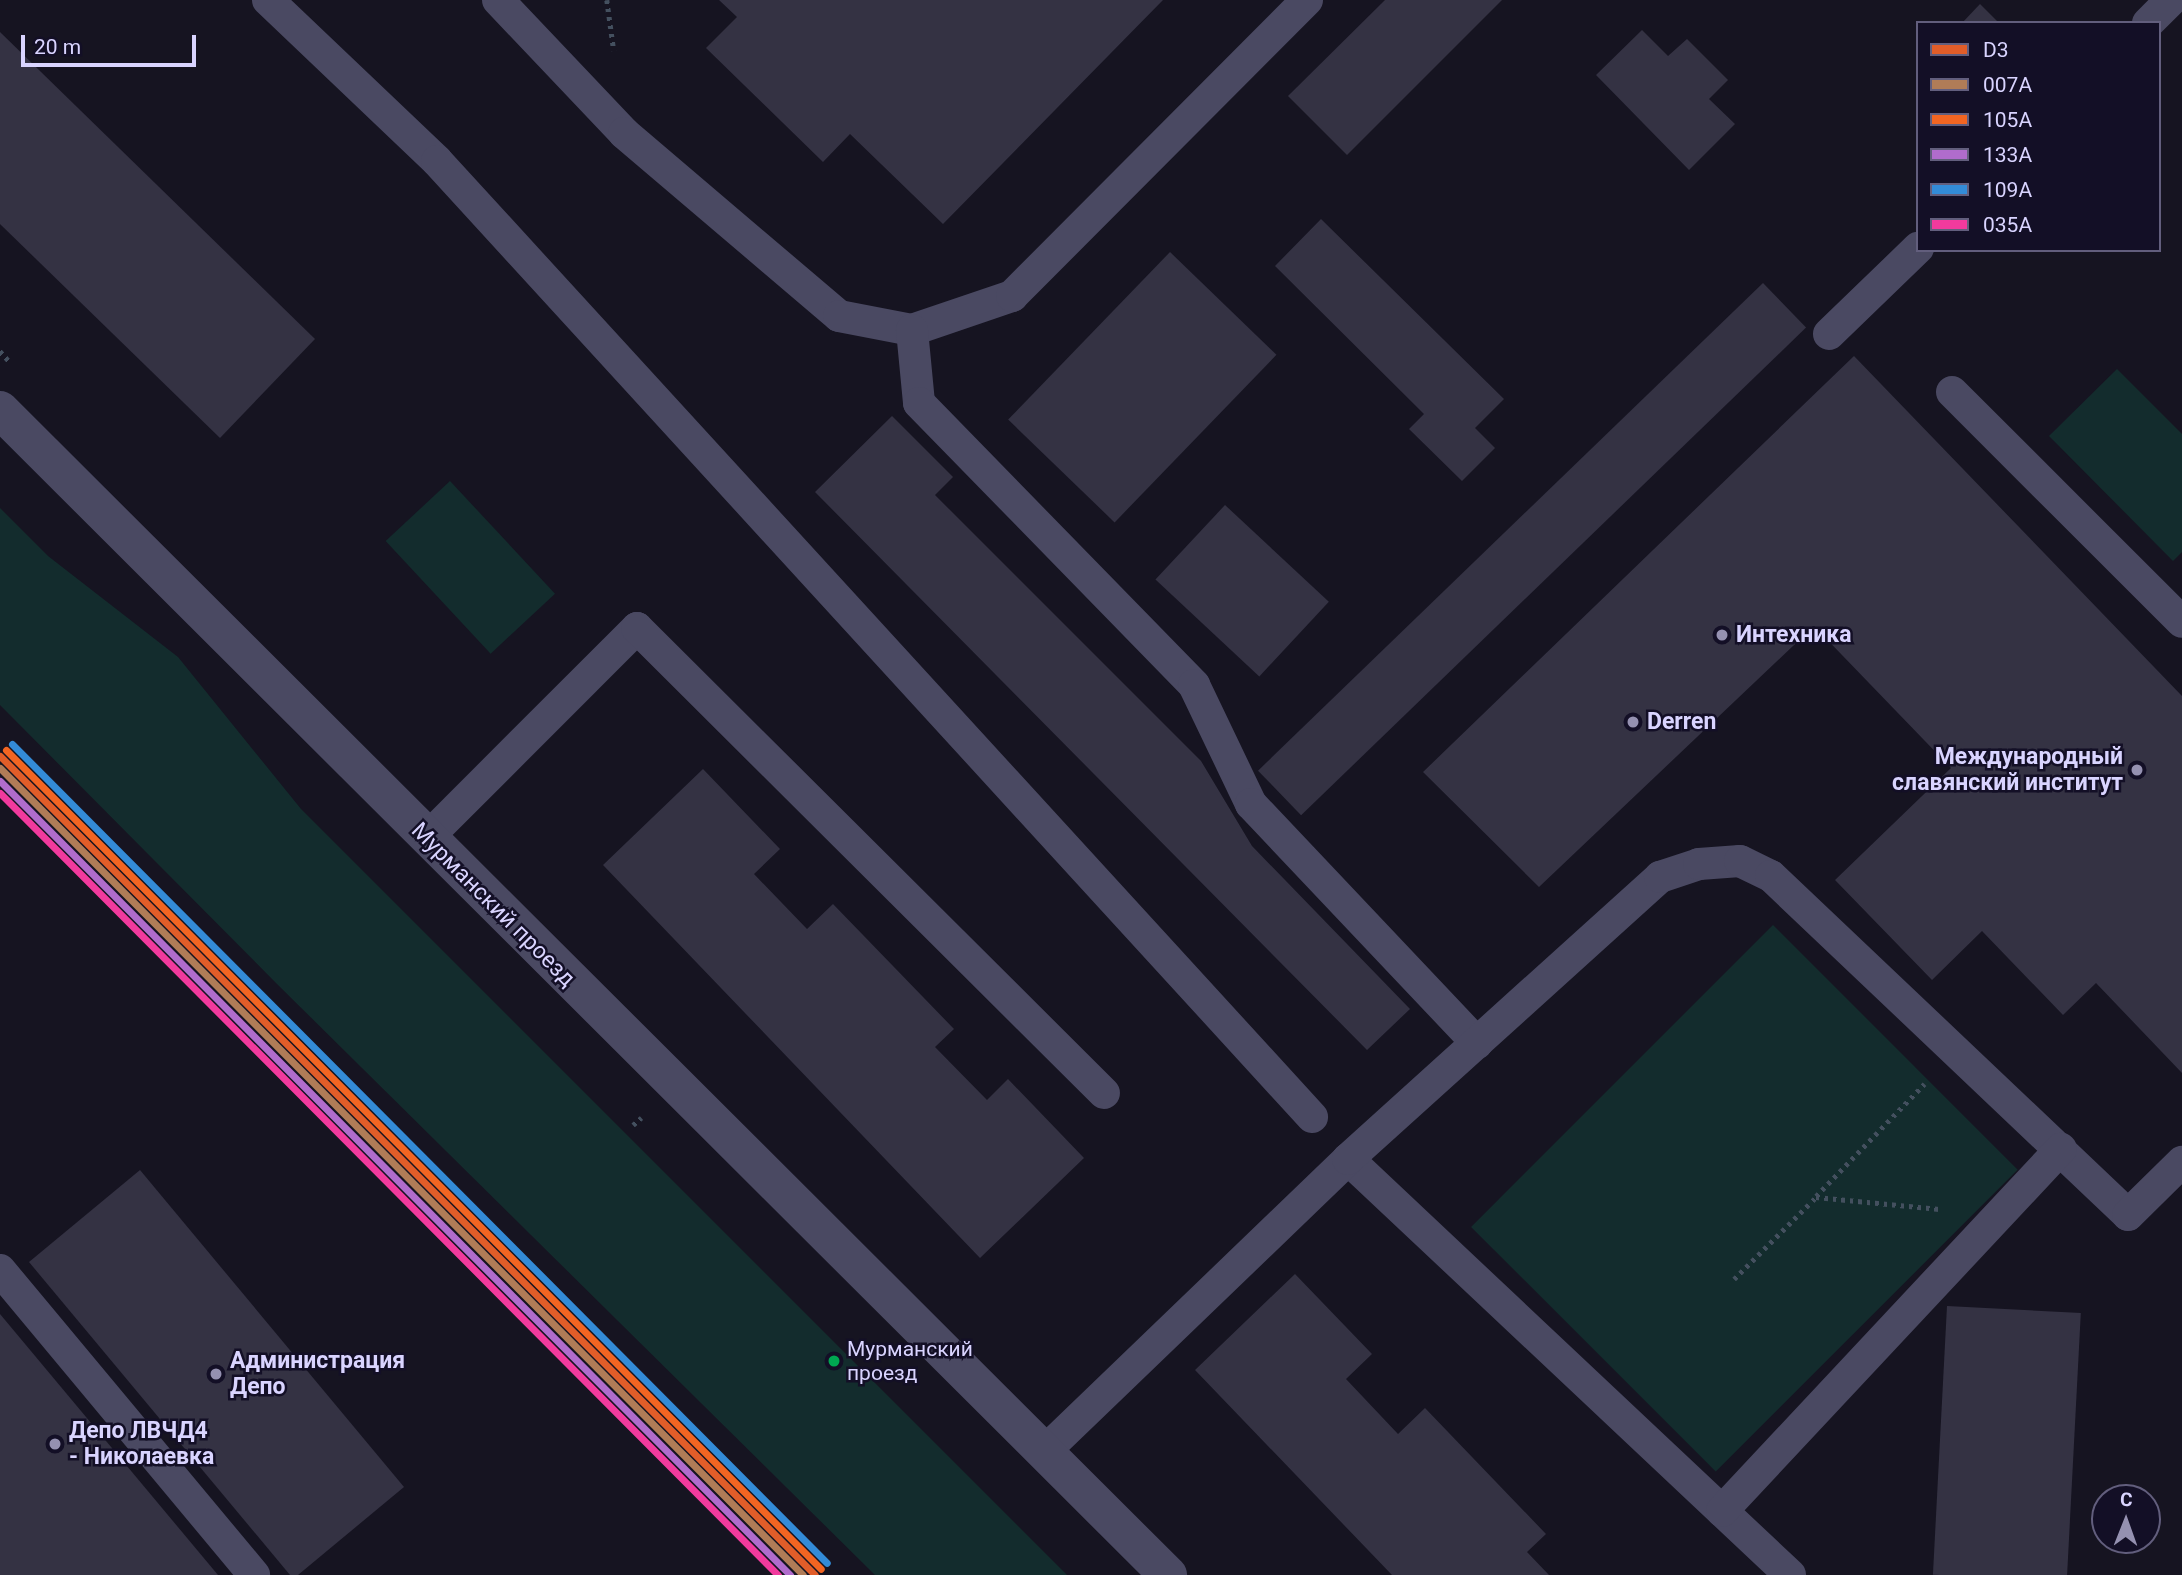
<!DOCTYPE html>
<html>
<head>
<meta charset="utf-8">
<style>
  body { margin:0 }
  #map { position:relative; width:2182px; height:1575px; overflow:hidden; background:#161421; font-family:Roboto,sans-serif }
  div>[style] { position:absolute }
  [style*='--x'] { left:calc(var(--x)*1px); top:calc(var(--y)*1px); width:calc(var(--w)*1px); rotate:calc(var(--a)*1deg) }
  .green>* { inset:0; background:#132c2d; transform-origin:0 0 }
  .building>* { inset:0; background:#343243; transform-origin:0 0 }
  .path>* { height:4.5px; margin-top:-2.25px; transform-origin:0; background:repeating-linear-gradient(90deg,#44505f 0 3.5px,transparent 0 8.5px) }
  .service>* { height:32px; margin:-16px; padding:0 16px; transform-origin:16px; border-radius:16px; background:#4a4962 }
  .tertiary>* { height:38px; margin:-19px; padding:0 19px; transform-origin:19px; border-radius:19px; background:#4a4962 }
  .rail-1>* { height:7px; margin:-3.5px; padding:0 3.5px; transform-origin:3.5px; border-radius:3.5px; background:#e15d29 }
  .rail-2>* { height:7px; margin:-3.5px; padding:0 3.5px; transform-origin:3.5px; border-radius:3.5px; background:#b07c57 }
  .rail-3>* { height:7px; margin:-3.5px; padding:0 3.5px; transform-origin:3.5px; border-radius:3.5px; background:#f26522 }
  .rail-4>* { height:7px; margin:-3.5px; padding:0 3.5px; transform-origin:3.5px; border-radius:3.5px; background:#b06ccc }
  .rail-5>* { height:7px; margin:-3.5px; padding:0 3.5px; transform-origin:3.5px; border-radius:3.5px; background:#338bd7 }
  .rail-6>* { height:7px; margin:-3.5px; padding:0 3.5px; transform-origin:3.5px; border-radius:3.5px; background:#f13a9d }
  .dots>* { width:19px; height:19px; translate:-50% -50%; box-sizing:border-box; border:4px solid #130f26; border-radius:50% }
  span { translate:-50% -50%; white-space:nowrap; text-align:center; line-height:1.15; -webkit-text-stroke:5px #130f26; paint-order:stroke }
  .bus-label { font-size:21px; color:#d9d4ff }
  .left { translate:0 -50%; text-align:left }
  .poi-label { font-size:23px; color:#d9d4ff; font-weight:700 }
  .right { translate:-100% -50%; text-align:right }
  .street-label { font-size:23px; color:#d9d4ff }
  .legend { position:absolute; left:1916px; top:21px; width:245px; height:231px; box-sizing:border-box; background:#130f26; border:2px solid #625e7d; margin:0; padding:9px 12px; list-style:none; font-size:21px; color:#d9d4ff }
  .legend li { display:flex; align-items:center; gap:14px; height:35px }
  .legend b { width:35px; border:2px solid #625e7d }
  .north { position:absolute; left:2091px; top:1484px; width:70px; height:70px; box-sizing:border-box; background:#130f26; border:2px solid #625e7d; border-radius:50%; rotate:1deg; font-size:19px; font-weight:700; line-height:28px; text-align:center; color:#d9d4ff }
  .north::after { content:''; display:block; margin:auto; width:24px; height:32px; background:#9591b1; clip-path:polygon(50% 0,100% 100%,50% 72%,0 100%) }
  .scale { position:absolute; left:21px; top:35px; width:175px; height:32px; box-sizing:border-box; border:4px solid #d9d4ff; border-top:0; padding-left:9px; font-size:21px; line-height:24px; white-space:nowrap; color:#d9d4ff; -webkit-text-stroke:5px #130f26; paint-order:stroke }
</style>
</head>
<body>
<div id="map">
  <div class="green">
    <i style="clip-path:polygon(2117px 369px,2182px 434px,2182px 552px,2173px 561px,2049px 436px)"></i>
    <i style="left:450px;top:481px;width:154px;height:88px;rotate:47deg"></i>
    <i style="clip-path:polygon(0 508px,48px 556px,178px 657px,301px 809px,1067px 1575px,875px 1575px,276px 983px,0 705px)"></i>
    <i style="left:1773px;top:925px;width:346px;height:427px;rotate:45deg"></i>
  </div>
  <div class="building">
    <i style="clip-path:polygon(719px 0,1163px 0,943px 224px,850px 134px,823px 162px,706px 48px,737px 17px)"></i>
    <i style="clip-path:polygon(1385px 0,1502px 0,1347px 155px,1288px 96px)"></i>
    <i style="clip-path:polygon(1980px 4px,1999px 23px,1962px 23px)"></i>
    <i style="clip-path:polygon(1642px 30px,1668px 56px,1687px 39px,1728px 80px,1709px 99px,1735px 124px,1689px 170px,1596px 75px)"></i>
    <i style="clip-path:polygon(0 32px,315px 339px,220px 438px,0 224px)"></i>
    <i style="clip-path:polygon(1321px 219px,1504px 399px,1475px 428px,1495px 448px,1462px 481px,1409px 429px,1424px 414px,1275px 266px)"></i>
    <i style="left:1170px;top:252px;width:148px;height:233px;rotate:44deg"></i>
    <i style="left:1763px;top:283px;width:62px;height:702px;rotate:46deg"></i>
    <i style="clip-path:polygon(1854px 356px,2182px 696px,2182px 1073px,2096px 983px,2063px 1015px,1982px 931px,1932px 980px,1835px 880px,1951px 768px,1814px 626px,1539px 887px,1423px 772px)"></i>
    <i style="clip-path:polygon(892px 416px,953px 477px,935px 495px,1201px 761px,1252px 846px,1410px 1009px,1367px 1050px,815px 492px)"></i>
    <i style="left:1225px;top:505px;width:142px;height:102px;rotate:43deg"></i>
    <i style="clip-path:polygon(703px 769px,780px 849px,754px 874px,807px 929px,833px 904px,954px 1029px,935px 1047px,987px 1100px,1008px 1079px,1084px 1158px,980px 1258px,603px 865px)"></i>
    <i style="clip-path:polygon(140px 1170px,404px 1487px,298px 1575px,290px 1575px,29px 1262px)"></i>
    <i style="clip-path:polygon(1295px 1274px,1372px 1354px,1346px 1379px,1398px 1434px,1425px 1408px,1546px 1534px,1527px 1552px,1549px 1575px,1392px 1575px,1195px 1370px)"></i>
    <i style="left:1947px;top:1306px;width:134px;height:269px;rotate:3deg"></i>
    <i style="clip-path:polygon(0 1314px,218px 1575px,0 1575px)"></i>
  </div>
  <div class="path">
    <i style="--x:607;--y:0;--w:51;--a:82.2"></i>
    <i style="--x:0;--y:351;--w:13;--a:48"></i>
    <i style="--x:633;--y:1125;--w:11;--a:-41"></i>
    <i style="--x:1816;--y:1196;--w:156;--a:-46"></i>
    <i style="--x:1734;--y:1279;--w:116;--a:-45"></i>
    <i style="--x:1816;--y:1197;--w:124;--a:5.6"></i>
  </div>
  <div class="service">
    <i style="--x:268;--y:0;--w:233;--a:43.6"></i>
    <i style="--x:437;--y:161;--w:1296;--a:47.53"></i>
    <i style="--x:498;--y:0;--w:183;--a:46.5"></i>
    <i style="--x:624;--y:133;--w:282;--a:40.4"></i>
    <i style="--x:839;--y:316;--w:74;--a:10.9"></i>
    <i style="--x:912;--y:330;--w:106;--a:-18.8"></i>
    <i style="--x:1012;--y:296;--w:418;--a:-45.1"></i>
    <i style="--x:2148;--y:23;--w:33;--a:-45"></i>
    <i style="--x:912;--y:330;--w:73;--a:84.5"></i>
    <i style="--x:919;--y:403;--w:394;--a:45.7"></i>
    <i style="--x:1194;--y:685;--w:132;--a:64.4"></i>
    <i style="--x:1251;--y:804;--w:329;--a:46.6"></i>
    <i style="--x:1829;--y:334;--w:124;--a:-44"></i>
    <i style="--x:1952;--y:392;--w:325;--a:45"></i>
    <i style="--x:427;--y:838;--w:297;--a:-45"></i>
    <i style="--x:637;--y:628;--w:659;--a:44.88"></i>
    <i style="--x:1348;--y:1159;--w:607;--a:43.26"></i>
    <i style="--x:0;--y:1270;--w:397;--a:50.2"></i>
    <i style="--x:1045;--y:1451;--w:421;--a:-43.9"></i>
    <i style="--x:1348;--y:1159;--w:421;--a:-42.1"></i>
    <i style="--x:1660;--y:877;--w:41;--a:-18.4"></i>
    <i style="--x:1699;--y:864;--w:41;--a:-4.2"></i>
    <i style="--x:1740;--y:861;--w:34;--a:26"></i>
    <i style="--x:1771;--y:876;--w:492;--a:43.5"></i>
    <i style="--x:2128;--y:1215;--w:76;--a:-44.5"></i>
    <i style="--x:1722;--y:1511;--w:496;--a:-46.9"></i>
  </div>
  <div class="tertiary">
    <i style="--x:0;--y:410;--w:1650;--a:44.93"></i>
  </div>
  <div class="rail-1">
    <i style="--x:0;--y:756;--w:1155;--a:45.14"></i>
  </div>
  <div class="rail-2">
    <i style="--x:0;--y:768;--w:1138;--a:45.14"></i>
  </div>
  <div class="rail-3">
    <i style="--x:6;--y:750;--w:1155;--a:45.14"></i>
  </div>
  <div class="rail-4">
    <i style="--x:0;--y:781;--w:1120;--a:45.14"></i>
  </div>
  <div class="rail-5">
    <i style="--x:12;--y:744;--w:1155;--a:45.14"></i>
  </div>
  <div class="rail-6">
    <i style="--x:0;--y:793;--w:1103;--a:45.15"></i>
  </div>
  <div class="dots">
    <i style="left:1722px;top:635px;background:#9591b1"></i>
    <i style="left:1633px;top:722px;background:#9591b1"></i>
    <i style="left:2137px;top:770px;background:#9591b1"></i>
    <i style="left:834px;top:1361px;background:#00a651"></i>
    <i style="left:216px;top:1374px;background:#9591b1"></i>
    <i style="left:55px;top:1444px;background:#9591b1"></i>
  </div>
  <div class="bus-label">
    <span class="left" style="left:847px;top:1361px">Мурманский<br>проезд</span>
  </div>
  <div class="poi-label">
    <span class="left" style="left:1736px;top:635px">Интехника</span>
    <span class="left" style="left:1647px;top:722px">Derren</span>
    <span class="right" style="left:2123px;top:770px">Международный<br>славянский институт</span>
    <span class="left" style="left:230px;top:1374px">Администрация<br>Депо</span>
    <span class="left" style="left:69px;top:1444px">Депо ЛВЧД4<br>- Николаевка</span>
  </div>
  <div class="street-label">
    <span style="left:493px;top:905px;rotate:45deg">Мурманский проезд</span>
  </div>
  <ul class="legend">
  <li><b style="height:9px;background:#e15d29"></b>D3</li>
  <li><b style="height:9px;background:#b07c57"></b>007А</li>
  <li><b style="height:9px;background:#f26522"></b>105А</li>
  <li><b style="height:9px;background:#b06ccc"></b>133А</li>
  <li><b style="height:9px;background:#338bd7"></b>109А</li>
  <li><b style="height:9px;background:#f13a9d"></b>035А</li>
  </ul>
  <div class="north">С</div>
  <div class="scale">20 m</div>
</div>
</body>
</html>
